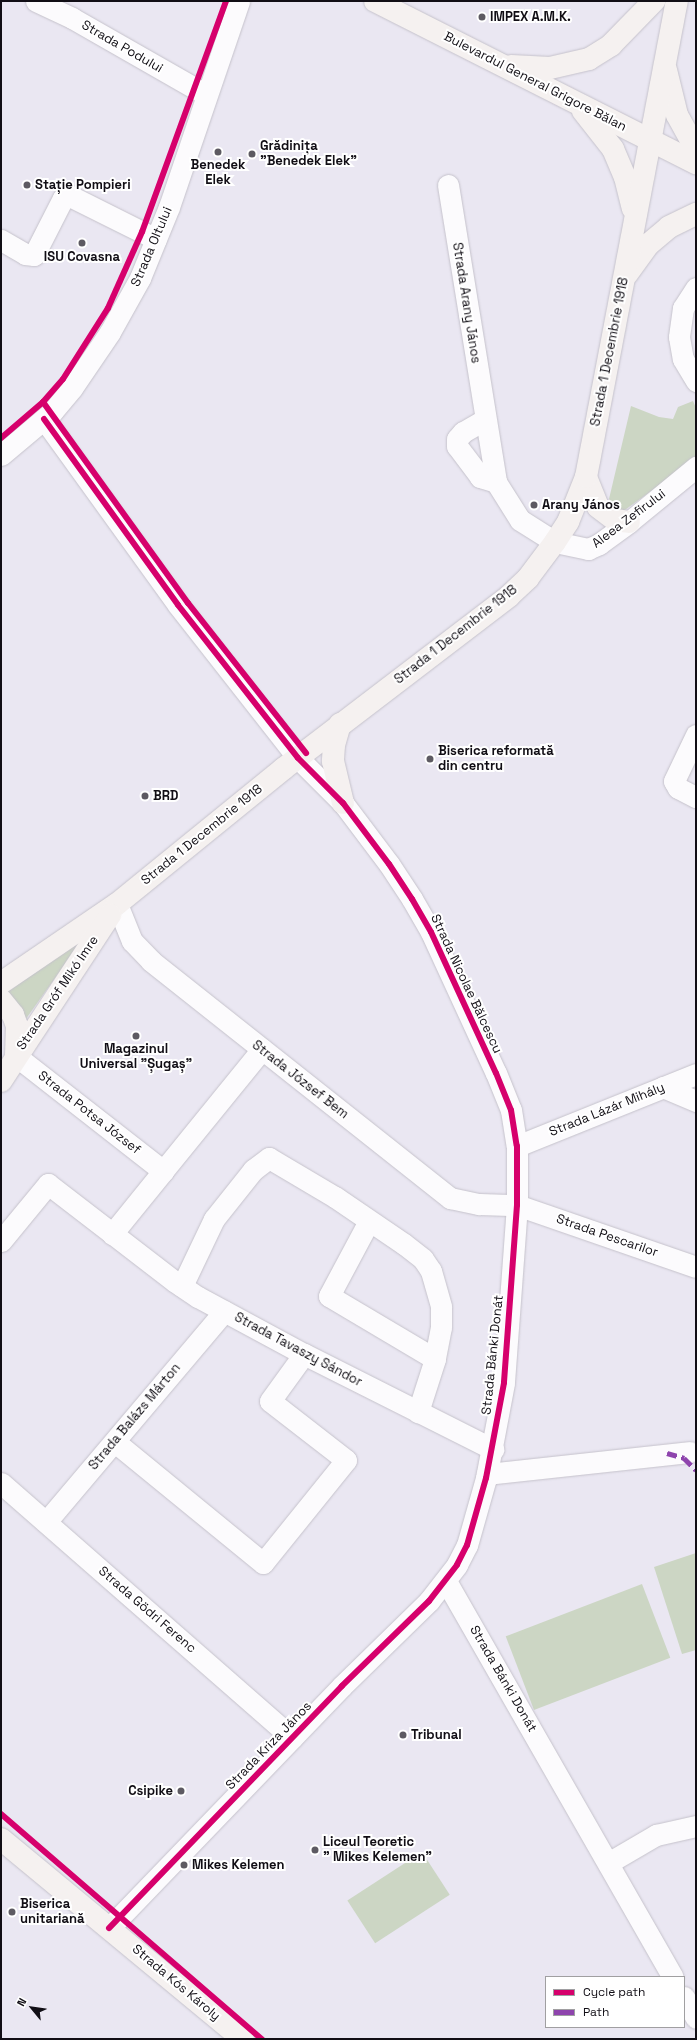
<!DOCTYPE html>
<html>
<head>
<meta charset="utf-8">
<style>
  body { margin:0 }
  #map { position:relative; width:697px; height:2040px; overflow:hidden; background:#eae7f2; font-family:"Space Grotesk",sans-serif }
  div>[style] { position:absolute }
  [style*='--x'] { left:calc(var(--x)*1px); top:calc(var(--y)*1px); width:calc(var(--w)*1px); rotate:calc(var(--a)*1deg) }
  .green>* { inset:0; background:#ccd6c4; transform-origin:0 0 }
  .roads { filter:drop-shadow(0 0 1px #c5c2cb) drop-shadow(0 0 1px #c5c2cb) }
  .minor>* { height:21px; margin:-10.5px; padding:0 10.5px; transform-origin:10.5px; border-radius:10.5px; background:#fcfbfd }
  .major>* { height:22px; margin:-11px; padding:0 11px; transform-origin:11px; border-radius:11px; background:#f5f1f0 }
  .quiet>* { height:5px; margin-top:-2.5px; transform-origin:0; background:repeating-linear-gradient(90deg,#8e44ad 0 10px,transparent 0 15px) }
  .cycleway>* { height:6px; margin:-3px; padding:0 3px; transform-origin:3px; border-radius:3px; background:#d6006c }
  .dots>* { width:11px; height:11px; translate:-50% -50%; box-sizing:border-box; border:2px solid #fff; border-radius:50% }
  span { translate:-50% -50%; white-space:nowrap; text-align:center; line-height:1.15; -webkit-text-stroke:4px #fff; paint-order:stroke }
  .poi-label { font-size:13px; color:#110e15; font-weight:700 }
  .left { translate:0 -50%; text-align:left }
  .right { translate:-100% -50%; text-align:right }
  .street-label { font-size:13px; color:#110e15 }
  .frame { position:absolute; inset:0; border:2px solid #110e15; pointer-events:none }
  .legend { position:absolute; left:545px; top:1976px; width:140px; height:52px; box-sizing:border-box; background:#fff; border:1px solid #a09fa1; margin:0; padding:5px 7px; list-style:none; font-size:12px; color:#110e15 }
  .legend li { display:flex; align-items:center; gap:8px; height:20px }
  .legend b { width:20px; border:1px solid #a09fa1 }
  .north { position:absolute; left:12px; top:1988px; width:40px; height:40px; -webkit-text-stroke:3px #fff; paint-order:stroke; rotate:299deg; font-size:11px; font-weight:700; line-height:16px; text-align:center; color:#110e15 }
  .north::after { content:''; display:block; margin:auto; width:14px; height:18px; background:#110e15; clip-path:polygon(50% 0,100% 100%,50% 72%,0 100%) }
</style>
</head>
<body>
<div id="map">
  <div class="green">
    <i style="clip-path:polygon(693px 401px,696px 408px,696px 459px,622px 512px,609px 499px,631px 406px,659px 417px,673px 419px,678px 407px)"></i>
    <i style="clip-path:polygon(90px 929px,23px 1023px,1px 991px)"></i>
    <i style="clip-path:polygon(696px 1553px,696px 1650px,682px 1654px,654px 1567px)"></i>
    <i style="left:642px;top:1584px;width:79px;height:146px;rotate:69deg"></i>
    <i style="left:422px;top:1852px;width:51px;height:89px;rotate:57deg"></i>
  </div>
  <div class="roads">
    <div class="minor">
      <i style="--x:36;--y:1;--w:40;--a:25"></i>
      <i style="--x:72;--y:18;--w:155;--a:29.7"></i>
      <i style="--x:448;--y:185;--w:301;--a:80.8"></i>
      <i style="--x:496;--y:482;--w:45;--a:57.7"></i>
      <i style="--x:520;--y:520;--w:41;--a:32.2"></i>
      <i style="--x:555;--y:542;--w:34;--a:12"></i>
      <i style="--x:588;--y:549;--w:12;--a:-24"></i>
      <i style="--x:599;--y:544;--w:37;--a:-36"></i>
      <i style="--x:629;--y:522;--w:87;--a:-39.4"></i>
      <i style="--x:1;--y:240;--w:28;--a:30"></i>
      <i style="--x:25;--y:254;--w:9;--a:6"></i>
      <i style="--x:34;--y:255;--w:64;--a:-63"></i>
      <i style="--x:63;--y:198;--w:7;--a:-16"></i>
      <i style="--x:70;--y:196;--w:96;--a:26.6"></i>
      <i style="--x:696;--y:288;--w:24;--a:123"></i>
      <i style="--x:683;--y:308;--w:29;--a:98"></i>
      <i style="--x:679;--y:337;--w:22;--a:80"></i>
      <i style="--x:683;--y:359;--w:26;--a:59"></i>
      <i style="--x:44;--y:419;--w:229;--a:54.2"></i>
      <i style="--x:178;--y:605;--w:194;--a:51.9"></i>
      <i style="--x:298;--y:758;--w:64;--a:45"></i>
      <i style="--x:343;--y:803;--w:76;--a:53"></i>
      <i style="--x:389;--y:864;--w:42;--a:56.7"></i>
      <i style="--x:412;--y:899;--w:38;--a:60"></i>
      <i style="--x:431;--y:932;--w:155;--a:65.3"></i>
      <i style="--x:496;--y:1073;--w:40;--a:68"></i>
      <i style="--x:511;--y:1110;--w:36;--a:81"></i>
      <i style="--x:517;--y:1146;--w:59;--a:90"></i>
      <i style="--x:517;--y:1205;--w:178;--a:94.2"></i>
      <i style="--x:504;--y:1383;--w:97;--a:100.7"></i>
      <i style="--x:486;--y:1478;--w:70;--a:105.8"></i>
      <i style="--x:467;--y:1545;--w:22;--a:117"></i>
      <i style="--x:457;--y:1565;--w:46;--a:127.9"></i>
      <i style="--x:429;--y:1601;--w:122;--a:135.7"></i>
      <i style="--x:342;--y:1686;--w:336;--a:133.9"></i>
      <i style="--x:484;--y:420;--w:24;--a:150"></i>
      <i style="--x:463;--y:432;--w:9;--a:131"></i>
      <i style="--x:457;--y:439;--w:7;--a:90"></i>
      <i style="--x:457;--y:446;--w:39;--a:53"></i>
      <i style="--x:480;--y:477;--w:17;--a:17"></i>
      <i style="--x:1;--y:455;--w:67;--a:-40.1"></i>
      <i style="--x:52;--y:412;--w:31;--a:-50"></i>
      <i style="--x:72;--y:388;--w:68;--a:-55.8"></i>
      <i style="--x:110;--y:332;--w:62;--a:-60.9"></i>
      <i style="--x:140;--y:278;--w:77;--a:-67.8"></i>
      <i style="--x:169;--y:207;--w:218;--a:-71.2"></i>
      <i style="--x:696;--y:735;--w:51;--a:115.6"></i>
      <i style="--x:674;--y:781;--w:8;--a:60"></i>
      <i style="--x:678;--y:788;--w:20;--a:27"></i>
      <i style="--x:117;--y:904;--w:40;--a:68"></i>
      <i style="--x:132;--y:941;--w:28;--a:46"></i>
      <i style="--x:151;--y:961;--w:382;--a:38.4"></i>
      <i style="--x:450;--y:1198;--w:30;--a:12"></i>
      <i style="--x:479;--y:1204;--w:38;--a:2"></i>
      <i style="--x:517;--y:1205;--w:189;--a:19.1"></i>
      <i style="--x:16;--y:1056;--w:187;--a:38"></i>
      <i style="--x:163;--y:1171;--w:157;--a:-50.9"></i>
      <i style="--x:663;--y:1087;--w:36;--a:23"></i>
      <i style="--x:517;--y:1146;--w:193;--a:-21.9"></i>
      <i style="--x:369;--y:1221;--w:85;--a:118.1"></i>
      <i style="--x:329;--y:1296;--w:123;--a:30.7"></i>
      <i style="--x:112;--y:1234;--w:81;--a:-51"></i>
      <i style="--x:1;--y:1241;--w:74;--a:-50.5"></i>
      <i style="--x:48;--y:1184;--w:159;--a:37.6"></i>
      <i style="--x:174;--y:1281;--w:29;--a:34"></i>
      <i style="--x:198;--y:1297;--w:120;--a:28.3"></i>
      <i style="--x:304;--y:1354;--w:212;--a:26.7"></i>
      <i style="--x:182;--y:1286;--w:74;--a:-64.5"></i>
      <i style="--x:214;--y:1219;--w:63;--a:-51.5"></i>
      <i style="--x:253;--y:1170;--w:20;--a:-37"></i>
      <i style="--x:269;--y:1158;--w:77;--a:30.6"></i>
      <i style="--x:335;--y:1197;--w:83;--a:34.3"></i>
      <i style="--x:404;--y:1244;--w:24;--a:38"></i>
      <i style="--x:423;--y:1259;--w:14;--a:56"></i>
      <i style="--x:431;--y:1271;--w:37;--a:74"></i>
      <i style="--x:441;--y:1307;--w:20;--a:90"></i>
      <i style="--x:441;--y:1327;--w:33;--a:101"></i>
      <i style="--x:435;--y:1359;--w:56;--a:107.8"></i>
      <i style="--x:115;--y:1442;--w:191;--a:39.3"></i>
      <i style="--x:263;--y:1563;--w:132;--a:-51.1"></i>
      <i style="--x:346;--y:1460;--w:96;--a:-142.2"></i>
      <i style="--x:270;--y:1401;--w:58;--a:-54.1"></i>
      <i style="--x:487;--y:1474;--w:204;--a:-6.2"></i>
      <i style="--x:1;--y:1483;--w:387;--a:41.2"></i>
      <i style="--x:46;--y:1522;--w:276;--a:-49.8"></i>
      <i style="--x:446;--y:1581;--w:456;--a:60.2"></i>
      <i style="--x:608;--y:1863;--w:56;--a:-30.3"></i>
      <i style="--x:656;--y:1835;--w:41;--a:-12.7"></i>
      <i style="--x:684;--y:1997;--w:24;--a:60"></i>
    </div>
    <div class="major">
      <i style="--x:375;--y:1;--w:360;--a:26.8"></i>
      <i style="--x:511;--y:66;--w:39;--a:3"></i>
      <i style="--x:550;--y:68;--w:40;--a:-13"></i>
      <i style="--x:589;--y:59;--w:26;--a:-32"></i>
      <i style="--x:611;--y:45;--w:62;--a:-45.7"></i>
      <i style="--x:666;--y:70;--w:46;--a:76.3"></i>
      <i style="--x:677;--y:115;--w:39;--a:61"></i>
      <i style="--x:583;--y:111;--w:48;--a:51.7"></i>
      <i style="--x:613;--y:149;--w:30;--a:67"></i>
      <i style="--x:625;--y:177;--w:32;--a:76"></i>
      <i style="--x:627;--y:274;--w:37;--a:-54"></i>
      <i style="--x:649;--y:244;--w:26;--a:-40"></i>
      <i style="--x:669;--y:227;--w:30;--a:-26"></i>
      <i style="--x:586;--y:477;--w:32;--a:68"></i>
      <i style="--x:598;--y:507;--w:21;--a:37"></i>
      <i style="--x:615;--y:520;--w:14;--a:8"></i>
      <i style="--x:340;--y:724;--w:22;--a:106"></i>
      <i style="--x:334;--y:745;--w:16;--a:94"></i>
      <i style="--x:333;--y:761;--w:43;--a:76.6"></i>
      <i style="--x:1;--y:983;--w:140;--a:-34.3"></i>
      <i style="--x:117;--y:904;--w:214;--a:-39.1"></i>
      <i style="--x:283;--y:769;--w:285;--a:-37.4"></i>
      <i style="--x:509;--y:596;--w:26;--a:-43"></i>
      <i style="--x:528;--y:578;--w:45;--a:-53.1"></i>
      <i style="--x:555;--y:542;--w:24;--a:-57"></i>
      <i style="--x:568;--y:522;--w:48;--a:-68.2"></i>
      <i style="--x:586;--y:477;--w:485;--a:-79.2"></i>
      <i style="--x:1;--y:1000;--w:19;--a:51"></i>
      <i style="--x:13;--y:1015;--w:12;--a:70"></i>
      <i style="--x:17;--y:1026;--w:30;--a:92"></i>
      <i style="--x:1;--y:1081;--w:199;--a:-56.7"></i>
      <i style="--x:1;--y:1839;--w:314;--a:39.6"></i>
    </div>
  </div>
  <div class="quiet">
    <i style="--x:667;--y:1453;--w:18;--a:16"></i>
    <i style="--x:684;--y:1458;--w:17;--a:45"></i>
  </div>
  <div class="cycleway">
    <i style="--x:43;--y:402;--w:248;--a:54.2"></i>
    <i style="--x:188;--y:603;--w:191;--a:51.8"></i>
    <i style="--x:44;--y:419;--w:229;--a:54.2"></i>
    <i style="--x:178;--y:605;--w:194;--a:51.9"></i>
    <i style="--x:298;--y:758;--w:64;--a:45"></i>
    <i style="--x:343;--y:803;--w:76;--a:53"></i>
    <i style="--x:389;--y:864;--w:42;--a:56.7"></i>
    <i style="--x:412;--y:899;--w:38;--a:60"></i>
    <i style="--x:431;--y:932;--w:155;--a:65.3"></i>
    <i style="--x:496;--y:1073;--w:40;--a:68"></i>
    <i style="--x:511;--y:1110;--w:36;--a:81"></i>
    <i style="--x:517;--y:1146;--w:59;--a:90"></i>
    <i style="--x:517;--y:1205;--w:178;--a:94.2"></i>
    <i style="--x:504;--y:1383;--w:97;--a:100.7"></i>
    <i style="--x:486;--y:1478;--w:70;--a:105.8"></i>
    <i style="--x:467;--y:1545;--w:22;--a:117"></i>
    <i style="--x:457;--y:1565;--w:46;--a:127.9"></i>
    <i style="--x:429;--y:1601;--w:122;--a:135.7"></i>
    <i style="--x:342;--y:1686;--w:336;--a:133.9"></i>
    <i style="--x:1;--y:438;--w:55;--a:-40.6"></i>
    <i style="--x:43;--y:402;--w:30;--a:-49"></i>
    <i style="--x:63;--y:379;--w:84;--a:-57.6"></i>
    <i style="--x:108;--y:308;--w:83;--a:-65.9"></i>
    <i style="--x:142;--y:232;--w:246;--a:-70"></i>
    <i style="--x:1;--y:1814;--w:345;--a:40.8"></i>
  </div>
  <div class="dots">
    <i style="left:482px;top:17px;background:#5d5a62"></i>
    <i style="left:218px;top:152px;background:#5d5a62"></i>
    <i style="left:252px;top:154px;background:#5d5a62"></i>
    <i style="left:27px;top:185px;background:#5d5a62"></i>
    <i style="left:82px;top:243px;background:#5d5a62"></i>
    <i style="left:534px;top:505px;background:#5d5a62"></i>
    <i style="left:430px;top:759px;background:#5d5a62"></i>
    <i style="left:145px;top:796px;background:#5d5a62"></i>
    <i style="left:136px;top:1036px;background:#5d5a62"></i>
    <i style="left:403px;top:1735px;background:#5d5a62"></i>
    <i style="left:181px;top:1791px;background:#5d5a62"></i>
    <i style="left:315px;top:1850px;background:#5d5a62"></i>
    <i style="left:184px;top:1865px;background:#5d5a62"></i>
    <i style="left:12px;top:1912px;background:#5d5a62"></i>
  </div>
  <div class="poi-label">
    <span class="left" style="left:490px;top:17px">IMPEX A.M.K.</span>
    <span class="left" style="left:260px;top:154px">Grădinița<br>"Benedek Elek"</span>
    <span style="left:218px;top:173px">Benedek<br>Elek</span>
    <span class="left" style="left:35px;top:185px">Stație Pompieri</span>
    <span style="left:82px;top:257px">ISU Covasna</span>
    <span class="left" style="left:542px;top:505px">Arany János</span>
    <span class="left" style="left:438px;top:759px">Biserica reformată<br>din centru</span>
    <span class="left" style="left:153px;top:796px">BRD</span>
    <span style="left:136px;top:1057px">Magazinul<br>Universal "Șugaș"</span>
    <span class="left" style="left:411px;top:1735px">Tribunal</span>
    <span class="right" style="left:173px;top:1791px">Csipike</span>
    <span class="left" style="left:323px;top:1850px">Liceul Teoretic<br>" Mikes Kelemen"</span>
    <span class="left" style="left:192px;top:1865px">Mikes Kelemen</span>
    <span class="left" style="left:20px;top:1912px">Biserica<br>unitariană</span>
  </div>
  <div class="street-label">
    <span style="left:122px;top:47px;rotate:30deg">Strada Podului</span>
    <span style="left:535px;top:82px;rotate:27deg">Bulevardul General Grigore Bălan</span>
    <span style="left:152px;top:247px;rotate:-67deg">Strada Oltului</span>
    <span style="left:466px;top:303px;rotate:81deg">Strada Arany János</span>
    <span style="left:610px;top:352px;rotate:-79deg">Strada 1 Decembrie 1918</span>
    <span style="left:629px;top:519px;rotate:-37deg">Aleea Zefirului</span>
    <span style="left:456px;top:635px;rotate:-38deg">Strada 1 Decembrie 1918</span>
    <span style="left:202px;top:835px;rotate:-39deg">Strada 1 Decembrie 1918</span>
    <span style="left:466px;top:984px;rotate:65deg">Strada Nicolae Bălcescu</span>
    <span style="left:58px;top:993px;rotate:-56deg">Strada Gróf Mikó Imre</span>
    <span style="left:300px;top:1080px;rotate:38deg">Strada József Bem</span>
    <span style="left:607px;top:1110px;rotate:-22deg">Strada Lázár Mihály</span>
    <span style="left:89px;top:1113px;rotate:38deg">Strada Potsa József</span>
    <span style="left:607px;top:1236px;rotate:19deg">Strada Pescarilor</span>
    <span style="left:298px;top:1350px;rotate:28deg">Strada Tavaszy Sándor</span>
    <span style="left:493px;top:1355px;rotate:-84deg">Strada Bánki Donát</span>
    <span style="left:135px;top:1417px;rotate:-50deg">Strada Balázs Márton</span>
    <span style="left:147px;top:1610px;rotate:41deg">Strada Gödri Ferenc</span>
    <span style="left:503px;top:1679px;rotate:60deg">Strada Bánki Donát</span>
    <span style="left:269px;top:1746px;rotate:-46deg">Strada Kriza János</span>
    <span style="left:176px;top:1983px;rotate:40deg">Strada Kós Károly</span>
  </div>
  <div class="frame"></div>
  <ul class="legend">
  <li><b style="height:5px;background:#d6006c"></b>Cycle path</li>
  <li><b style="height:5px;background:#8e44ad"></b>Path</li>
  </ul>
  <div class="north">N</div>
</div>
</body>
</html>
